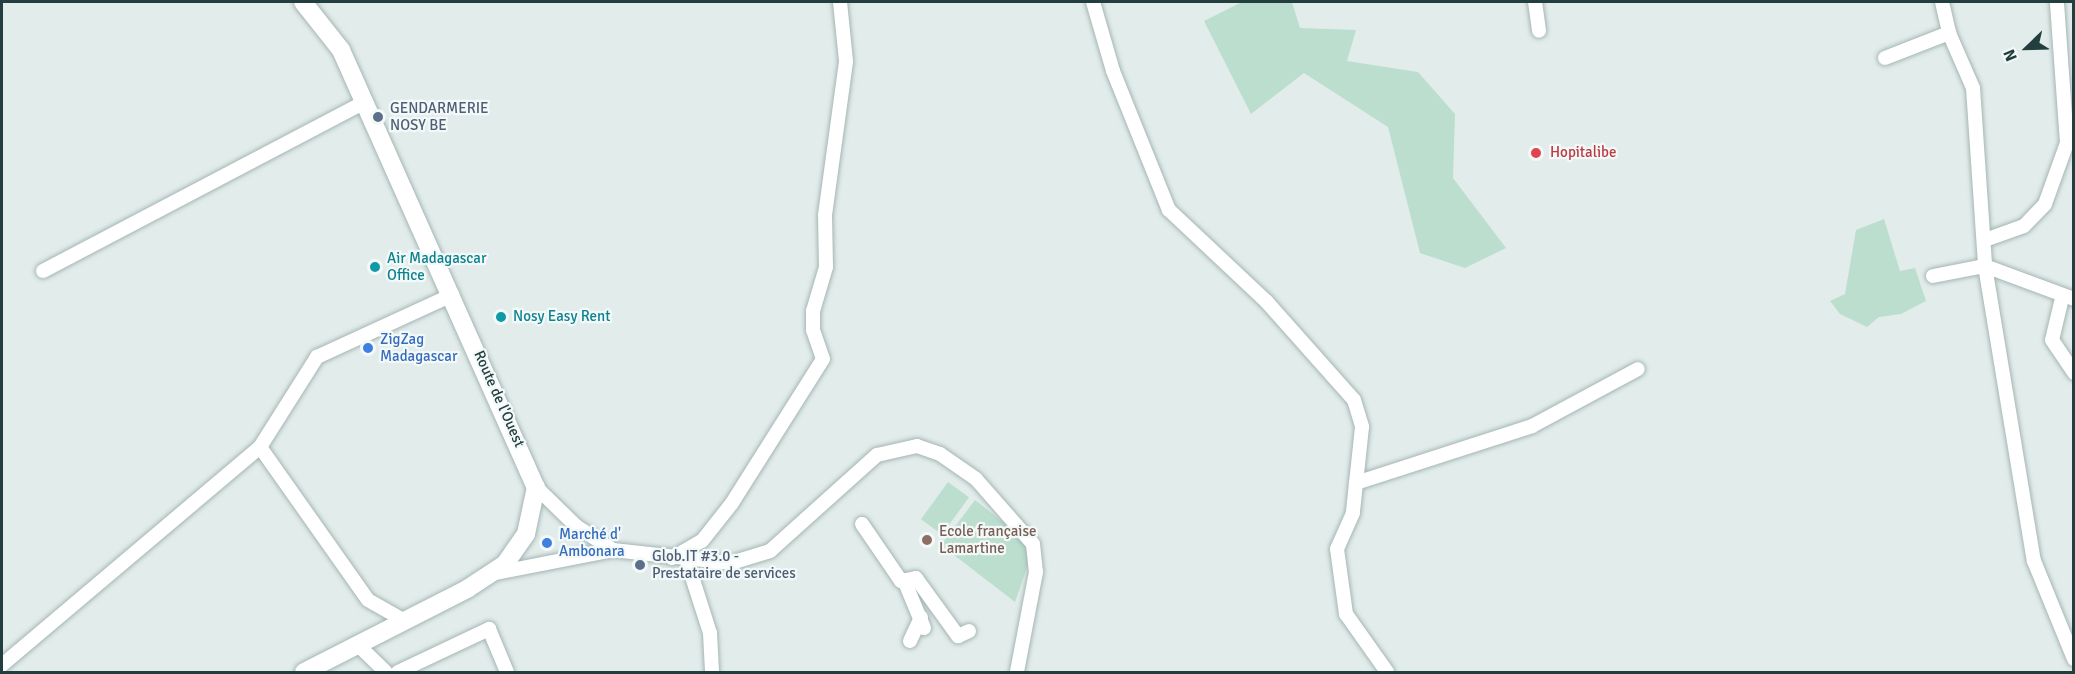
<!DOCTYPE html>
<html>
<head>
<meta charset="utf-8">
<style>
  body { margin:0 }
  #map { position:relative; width:2075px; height:674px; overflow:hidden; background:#e2edeb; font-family:Signika,sans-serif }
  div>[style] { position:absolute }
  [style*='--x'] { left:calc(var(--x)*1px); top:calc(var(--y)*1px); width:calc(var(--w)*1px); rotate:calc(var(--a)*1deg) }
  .green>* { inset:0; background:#bbdecf; transform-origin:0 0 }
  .roads { filter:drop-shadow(0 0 2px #a5b5b4) drop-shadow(0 0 2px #a5b5b4) }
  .minor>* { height:14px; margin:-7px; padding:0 7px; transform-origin:7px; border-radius:7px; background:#fff }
  .secondary>* { height:18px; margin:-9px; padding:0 9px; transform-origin:9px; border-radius:9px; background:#fff }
  .dots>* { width:16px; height:16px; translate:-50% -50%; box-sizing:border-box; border:3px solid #f3f9f8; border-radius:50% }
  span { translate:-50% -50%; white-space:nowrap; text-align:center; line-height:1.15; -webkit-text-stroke:4.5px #f3f9f8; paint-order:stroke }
  .service-label { font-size:15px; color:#4e5e75 }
  .left { translate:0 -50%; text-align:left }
  .health-label { font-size:15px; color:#be3a42 }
  .culture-label { font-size:15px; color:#0d838f }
  .shop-label { font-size:15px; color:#366cbe }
  .street-label { font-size:15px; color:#223e3e }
  .education-label { font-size:15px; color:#785e54 }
  .frame { position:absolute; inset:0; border:3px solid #223e3e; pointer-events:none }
  .north { position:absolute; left:1997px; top:18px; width:60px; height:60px; -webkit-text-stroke:4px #f3f9f8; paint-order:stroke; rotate:247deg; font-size:16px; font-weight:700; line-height:24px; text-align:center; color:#223e3e }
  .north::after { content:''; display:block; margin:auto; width:21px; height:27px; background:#223e3e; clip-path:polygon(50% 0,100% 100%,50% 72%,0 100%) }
</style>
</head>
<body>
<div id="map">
  <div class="green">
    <i style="clip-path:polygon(1242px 2px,1292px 2px,1300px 28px,1356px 30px,1347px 61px,1418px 72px,1455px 114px,1453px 178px,1506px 248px,1465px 268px,1420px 253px,1388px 127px,1304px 73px,1251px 114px,1204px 21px)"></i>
    <i style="clip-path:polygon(1884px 219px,1900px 271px,1915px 268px,1926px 301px,1901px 314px,1879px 317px,1867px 327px,1840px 314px,1830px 301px,1845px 294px,1856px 230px)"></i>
    <i style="left:948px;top:482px;width:26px;height:46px;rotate:36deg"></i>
    <i style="clip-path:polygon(975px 500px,1023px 538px,1029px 562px,1015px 602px,941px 545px)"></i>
  </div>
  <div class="roads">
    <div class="minor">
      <i style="--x:1093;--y:2;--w:72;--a:73.8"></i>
      <i style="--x:1113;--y:71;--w:150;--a:68.1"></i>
      <i style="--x:1169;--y:210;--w:133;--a:43.2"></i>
      <i style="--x:1266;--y:301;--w:132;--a:48.4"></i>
      <i style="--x:1354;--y:400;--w:28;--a:73"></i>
      <i style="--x:1362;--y:427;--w:56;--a:96.1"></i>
      <i style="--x:1356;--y:483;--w:30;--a:96"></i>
      <i style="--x:1353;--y:513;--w:39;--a:114"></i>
      <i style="--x:1337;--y:549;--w:66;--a:82.1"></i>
      <i style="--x:1346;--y:614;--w:71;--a:54.7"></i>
      <i style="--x:1535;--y:2;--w:29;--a:82"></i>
      <i style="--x:1942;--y:2;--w:32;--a:77"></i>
      <i style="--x:1949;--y:33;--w:60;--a:66.4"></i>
      <i style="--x:1973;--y:88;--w:178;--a:86.1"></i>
      <i style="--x:1985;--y:266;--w:299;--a:80.6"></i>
      <i style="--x:2034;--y:561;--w:106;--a:67.8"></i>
      <i style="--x:1885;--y:58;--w:69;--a:-21.3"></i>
      <i style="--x:1985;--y:240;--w:41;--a:-19.7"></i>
      <i style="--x:2024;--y:226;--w:30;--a:-46"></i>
      <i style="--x:2045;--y:204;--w:65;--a:-70.2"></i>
      <i style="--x:2067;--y:143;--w:141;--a:-94.1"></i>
      <i style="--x:43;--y:271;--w:364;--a:-27.7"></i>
      <i style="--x:1933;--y:276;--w:53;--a:-10.9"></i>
      <i style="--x:1985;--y:266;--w:95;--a:20.3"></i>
      <i style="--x:2062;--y:298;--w:43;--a:103.4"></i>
      <i style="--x:2052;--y:340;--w:40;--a:56"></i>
      <i style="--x:260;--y:447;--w:187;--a:54.8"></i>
      <i style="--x:368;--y:600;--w:43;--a:29.6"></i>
      <i style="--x:1356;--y:483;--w:185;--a:-17.9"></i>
      <i style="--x:1532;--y:426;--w:120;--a:-28.3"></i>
      <i style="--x:536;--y:487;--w:56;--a:44.3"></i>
      <i style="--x:576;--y:526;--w:44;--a:33"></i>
      <i style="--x:862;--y:524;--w:69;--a:55.6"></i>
      <i style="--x:901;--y:581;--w:15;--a:-11"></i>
      <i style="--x:916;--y:578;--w:72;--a:54.1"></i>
      <i style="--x:958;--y:636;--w:12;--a:-24"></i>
      <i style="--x:672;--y:558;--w:34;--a:-30"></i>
      <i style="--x:702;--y:541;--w:48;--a:-51.7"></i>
      <i style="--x:732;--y:503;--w:170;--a:-57.7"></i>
      <i style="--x:823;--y:359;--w:31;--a:-109"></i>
      <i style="--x:813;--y:330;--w:19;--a:-90"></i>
      <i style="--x:813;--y:311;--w:46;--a:-73.5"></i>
      <i style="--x:826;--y:267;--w:52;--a:-91.1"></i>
      <i style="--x:825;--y:215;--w:155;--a:-82.2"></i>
      <i style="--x:846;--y:61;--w:59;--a:-95.8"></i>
      <i style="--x:687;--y:561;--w:76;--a:72.3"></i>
      <i style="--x:710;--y:633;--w:39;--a:87"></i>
      <i style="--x:496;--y:573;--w:119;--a:-11.1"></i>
      <i style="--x:613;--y:550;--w:119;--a:6.3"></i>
      <i style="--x:731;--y:563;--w:41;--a:-17.1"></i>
      <i style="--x:770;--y:551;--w:144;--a:-41.9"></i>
      <i style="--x:877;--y:455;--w:41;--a:-12.7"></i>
      <i style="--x:917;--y:446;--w:24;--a:19"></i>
      <i style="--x:940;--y:454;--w:44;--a:34.8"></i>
      <i style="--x:976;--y:479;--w:86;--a:48.8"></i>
      <i style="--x:1033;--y:544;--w:28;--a:84"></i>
      <i style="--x:1036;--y:572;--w:102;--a:100.8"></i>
      <i style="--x:904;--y:580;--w:52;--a:67.4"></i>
      <i style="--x:910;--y:641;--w:26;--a:-65"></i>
      <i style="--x:359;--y:646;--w:37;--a:44"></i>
      <i style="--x:2;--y:665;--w:338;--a:-40.2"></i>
      <i style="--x:260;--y:447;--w:107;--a:-57.7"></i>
      <i style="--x:317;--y:357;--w:149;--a:-24.7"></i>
      <i style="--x:398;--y:672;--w:101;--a:-25.3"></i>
      <i style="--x:489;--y:629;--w:47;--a:67.3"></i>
    </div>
    <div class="secondary">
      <i style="--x:303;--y:2;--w:61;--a:51.6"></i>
      <i style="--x:341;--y:50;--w:479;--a:66"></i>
      <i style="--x:536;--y:487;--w:48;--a:102"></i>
      <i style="--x:526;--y:534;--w:37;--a:125"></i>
      <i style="--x:505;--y:564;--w:45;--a:146.7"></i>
      <i style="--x:467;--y:589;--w:183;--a:153"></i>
    </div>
  </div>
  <div class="dots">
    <i style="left:378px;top:117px;background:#5c6f8a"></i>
    <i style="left:1536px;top:153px;background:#e0444e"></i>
    <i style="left:375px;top:267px;background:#0f9aa8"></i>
    <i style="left:501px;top:317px;background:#0f9aa8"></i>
    <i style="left:368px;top:348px;background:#3f7fe0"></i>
    <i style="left:927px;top:540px;background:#8d6e63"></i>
    <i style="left:547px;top:543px;background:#3f7fe0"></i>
    <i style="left:640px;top:565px;background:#5c6f8a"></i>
  </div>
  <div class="service-label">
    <span class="left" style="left:390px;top:117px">GENDARMERIE<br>NOSY BE</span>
    <span class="left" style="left:652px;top:565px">Glob.IT #3.0 -<br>Prestataire de services</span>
  </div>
  <div class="health-label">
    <span class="left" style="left:1550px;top:153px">Hopitalibe</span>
  </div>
  <div class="culture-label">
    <span class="left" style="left:387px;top:267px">Air Madagascar<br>Office</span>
    <span class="left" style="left:513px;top:317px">Nosy Easy Rent</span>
  </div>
  <div class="shop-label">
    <span class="left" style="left:380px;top:348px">ZigZag<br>Madagascar</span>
    <span class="left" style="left:559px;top:543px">Marché d'<br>Ambonara</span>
  </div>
  <div class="street-label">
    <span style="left:499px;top:399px;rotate:66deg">Route de l'Ouest</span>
  </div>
  <div class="education-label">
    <span class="left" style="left:939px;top:540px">Ecole française<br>Lamartine</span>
  </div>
  <div class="frame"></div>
  <div class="north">N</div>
</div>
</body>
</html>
